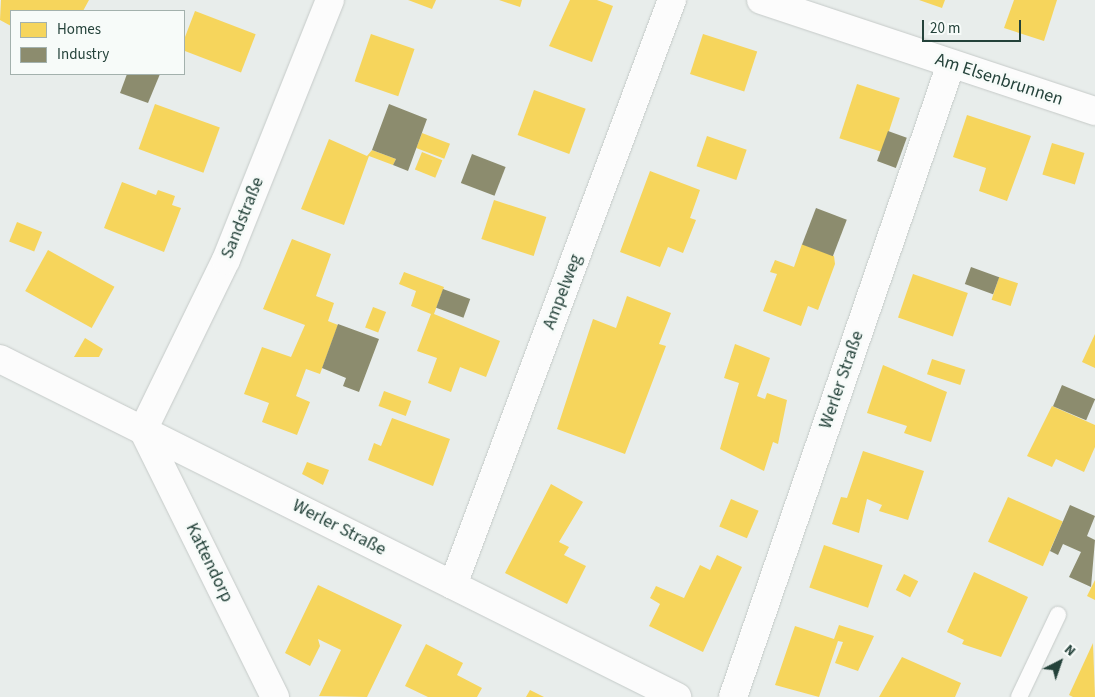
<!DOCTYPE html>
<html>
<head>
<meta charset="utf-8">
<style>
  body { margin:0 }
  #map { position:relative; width:1095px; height:697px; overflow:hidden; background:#e8edeb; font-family:"Source Sans 3",sans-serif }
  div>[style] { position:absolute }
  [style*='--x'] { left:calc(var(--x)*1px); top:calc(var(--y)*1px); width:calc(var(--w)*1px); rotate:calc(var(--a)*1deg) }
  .homes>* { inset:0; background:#f6d55c; transform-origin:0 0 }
  .industry>* { inset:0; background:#8c8c6e; transform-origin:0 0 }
  .roads { filter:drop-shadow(0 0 1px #c5cac8) drop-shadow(0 0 1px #c5cac8) }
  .lane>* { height:16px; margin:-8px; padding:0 8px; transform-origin:8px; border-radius:8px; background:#fcfcfc }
  .street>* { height:28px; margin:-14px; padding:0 14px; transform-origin:14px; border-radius:14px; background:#fcfcfc }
  .secondary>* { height:28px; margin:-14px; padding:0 14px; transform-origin:14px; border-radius:14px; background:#fcfcfc }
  span { translate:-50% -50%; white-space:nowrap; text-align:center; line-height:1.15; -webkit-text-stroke:5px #f7fbf9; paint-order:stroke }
  .street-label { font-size:18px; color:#24423a }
  .legend { position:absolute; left:10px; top:10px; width:175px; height:65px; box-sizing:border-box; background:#f7fbf9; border:1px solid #a3b1ad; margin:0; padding:6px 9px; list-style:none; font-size:15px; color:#24423a }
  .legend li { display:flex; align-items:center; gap:10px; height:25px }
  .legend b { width:25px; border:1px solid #a3b1ad }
  .north { position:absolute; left:1035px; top:637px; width:50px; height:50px; -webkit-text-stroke:4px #f7fbf9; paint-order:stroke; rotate:41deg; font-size:14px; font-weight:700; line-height:20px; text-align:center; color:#24423a }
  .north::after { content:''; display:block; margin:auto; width:18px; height:22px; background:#24423a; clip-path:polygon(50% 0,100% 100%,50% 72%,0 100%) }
  .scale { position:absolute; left:922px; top:20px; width:99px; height:22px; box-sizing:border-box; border:2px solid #24423a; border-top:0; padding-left:6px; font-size:15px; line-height:18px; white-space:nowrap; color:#24423a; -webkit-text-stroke:4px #f7fbf9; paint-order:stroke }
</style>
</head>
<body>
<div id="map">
  <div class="homes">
    <i style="clip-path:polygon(89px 0,83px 11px,11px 11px,11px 26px,0 20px,1px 0)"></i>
    <i style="clip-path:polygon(408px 0,436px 0,432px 9px)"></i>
    <i style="clip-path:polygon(499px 0,522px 0,520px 7px)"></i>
    <i style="clip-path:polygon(570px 0,597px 0,613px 6px,592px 62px,549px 46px)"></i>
    <i style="clip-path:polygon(919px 0,945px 0,942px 8px)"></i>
    <i style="clip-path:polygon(1014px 0,1057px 0,1044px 41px,1004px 28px)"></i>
    <i style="left:195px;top:11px;width:65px;height:41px;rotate:21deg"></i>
    <i style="left:371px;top:34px;width:46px;height:50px;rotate:19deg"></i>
    <i style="left:703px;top:34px;width:57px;height:42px;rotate:18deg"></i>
    <i style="left:857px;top:84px;width:45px;height:57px;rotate:18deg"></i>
    <i style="left:534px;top:90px;width:55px;height:48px;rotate:20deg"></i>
    <i style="left:155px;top:104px;width:69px;height:48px;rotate:20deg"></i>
    <i style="clip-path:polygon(967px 115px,1031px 136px,1007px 201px,979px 191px,986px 168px,953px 157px)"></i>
    <i style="left:422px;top:133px;width:30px;height:16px;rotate:21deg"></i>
    <i style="left:707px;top:136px;width:42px;height:32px;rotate:19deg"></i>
    <i style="clip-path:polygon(329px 139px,367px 156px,372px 150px,396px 159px,393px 165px,369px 156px,344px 225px,301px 209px)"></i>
    <i style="left:1052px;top:143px;width:34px;height:33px;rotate:17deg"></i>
    <i style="left:422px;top:152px;width:22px;height:19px;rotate:22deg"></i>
    <i style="clip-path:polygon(650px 171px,700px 190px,690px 218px,696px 220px,683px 253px,668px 247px,660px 267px,620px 252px)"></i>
    <i style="clip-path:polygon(122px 182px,156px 195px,158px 190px,175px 196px,172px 205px,181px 208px,164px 252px,104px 228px)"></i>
    <i style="left:494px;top:200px;width:55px;height:41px;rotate:18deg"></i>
    <i style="left:17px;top:222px;width:27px;height:21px;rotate:22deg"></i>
    <i style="clip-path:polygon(292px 239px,331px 254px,316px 296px,334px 303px,328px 321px,338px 325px,320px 374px,306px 369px,296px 396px,310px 402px,297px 435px,262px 422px,269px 403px,244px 394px,262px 347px,291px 357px,305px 325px,263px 309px)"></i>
    <i style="clip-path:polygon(802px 244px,834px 256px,835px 264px,818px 310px,808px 306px,801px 326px,763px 311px,777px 274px,770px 272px,775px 260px,794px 267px)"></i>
    <i style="left:48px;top:250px;width:76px;height:47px;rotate:29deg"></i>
    <i style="clip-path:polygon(404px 272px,444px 287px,434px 314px,500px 341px,486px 377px,460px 367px,451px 392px,428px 383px,437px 358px,417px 351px,431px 314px,411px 306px,416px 291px,399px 284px)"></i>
    <i style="left:913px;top:274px;width:58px;height:46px;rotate:19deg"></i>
    <i style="left:999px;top:277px;width:20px;height:24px;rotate:18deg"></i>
    <i style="clip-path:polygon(627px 296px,671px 313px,659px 344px,666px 346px,625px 454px,557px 429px,593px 319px,616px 328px)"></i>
    <i style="left:373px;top:307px;width:14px;height:22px;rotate:21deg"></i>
    <i style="clip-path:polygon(1095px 334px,1095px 368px,1082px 362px)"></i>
    <i style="clip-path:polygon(85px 338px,103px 349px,99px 357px,74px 357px)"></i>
    <i style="clip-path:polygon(735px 344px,770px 358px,757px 396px,765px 399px,767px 393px,787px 400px,778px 444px,773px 442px,764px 471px,720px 449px,739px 383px,724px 378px)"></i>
    <i style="left:932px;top:359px;width:35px;height:16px;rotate:18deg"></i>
    <i style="clip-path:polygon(883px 365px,947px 392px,931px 442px,904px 433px,907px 426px,867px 413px)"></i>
    <i style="left:384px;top:391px;width:29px;height:16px;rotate:20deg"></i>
    <i style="clip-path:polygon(1052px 406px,1095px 425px,1095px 447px,1084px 472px,1056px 459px,1052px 467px,1027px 456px)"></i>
    <i style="clip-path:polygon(392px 418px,450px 439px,433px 486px,368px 460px,374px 443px,381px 446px)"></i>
    <i style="clip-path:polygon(863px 451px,924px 471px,908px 520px,879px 511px,882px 505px,867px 499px,859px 533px,832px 524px,841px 497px,847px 498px)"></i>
    <i style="clip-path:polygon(307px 462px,329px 470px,323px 485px,302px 474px)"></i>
    <i style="clip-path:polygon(551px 484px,583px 502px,559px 542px,569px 547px,564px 555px,586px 566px,567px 604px,505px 573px)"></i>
    <i style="left:1008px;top:497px;width:60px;height:49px;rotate:24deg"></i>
    <i style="left:731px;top:499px;width:30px;height:30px;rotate:23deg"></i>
    <i style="left:824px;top:545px;width:62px;height:45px;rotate:19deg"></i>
    <i style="clip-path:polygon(717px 555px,742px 567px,703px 652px,649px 626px,660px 604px,650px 598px,656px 586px,684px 598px,700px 565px,710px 570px)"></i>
    <i style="clip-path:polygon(974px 572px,1028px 597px,1001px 657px,962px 644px,964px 640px,947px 632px)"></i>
    <i style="left:904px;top:574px;width:16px;height:18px;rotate:27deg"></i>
    <i style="clip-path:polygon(1095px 580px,1095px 600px,1087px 596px)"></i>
    <i style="clip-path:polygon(318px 585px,402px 625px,367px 697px,319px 696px,341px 650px,318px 639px,320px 646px,310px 666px,285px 653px)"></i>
    <i style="clip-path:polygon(839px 625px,874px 636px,858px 671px,835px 663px,843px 642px,838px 641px,819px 697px,775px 685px,795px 626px,834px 639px)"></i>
    <i style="clip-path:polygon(1093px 643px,1095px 697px,1073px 697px,1069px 695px)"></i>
    <i style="clip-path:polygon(426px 644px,463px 663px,457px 675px,482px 688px,477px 697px,428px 697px,405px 686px)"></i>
    <i style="clip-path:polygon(902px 657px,961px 683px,955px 697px,879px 697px)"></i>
    <i style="clip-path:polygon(530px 690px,544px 697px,526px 697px)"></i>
  </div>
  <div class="industry">
    <i style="clip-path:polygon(127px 74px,160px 74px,148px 103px,120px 93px)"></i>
    <i style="clip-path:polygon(389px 104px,427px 119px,408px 171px,393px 165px,396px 159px,372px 150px)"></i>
    <i style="left:888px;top:131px;width:20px;height:32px;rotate:20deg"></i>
    <i style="left:472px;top:154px;width:36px;height:31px;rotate:21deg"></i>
    <i style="left:816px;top:208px;width:33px;height:39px;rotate:21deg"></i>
    <i style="left:971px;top:267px;width:30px;height:18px;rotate:20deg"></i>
    <i style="left:443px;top:289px;width:29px;height:20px;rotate:20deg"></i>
    <i style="clip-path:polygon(338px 324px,379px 339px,359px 392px,343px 386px,346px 378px,322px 368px)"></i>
    <i style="left:1062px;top:385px;width:36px;height:23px;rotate:23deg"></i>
    <i style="clip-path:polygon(1070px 505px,1095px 516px,1087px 536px,1095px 540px,1091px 587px,1069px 577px,1081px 552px,1063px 544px,1058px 555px,1050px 551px)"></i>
  </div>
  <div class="roads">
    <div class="lane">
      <i style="--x:1019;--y:697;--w:91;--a:-64.6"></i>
    </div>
    <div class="street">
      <i style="--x:761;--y:0;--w:352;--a:18.4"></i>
      <i style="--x:453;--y:585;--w:625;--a:-69.48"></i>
      <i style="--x:275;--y:697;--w:298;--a:-116.3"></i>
      <i style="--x:143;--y:430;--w:189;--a:-64"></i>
      <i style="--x:226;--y:260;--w:280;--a:-68.2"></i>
      <i style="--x:733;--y:697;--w:669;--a:-71"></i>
    </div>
    <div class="secondary">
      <i style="--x:0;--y:359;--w:757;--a:26.53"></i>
    </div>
  </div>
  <div class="street-label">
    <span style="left:999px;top:80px;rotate:18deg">Am Elsenbrunnen</span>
    <span style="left:243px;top:218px;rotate:-68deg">Sandstraße</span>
    <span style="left:563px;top:292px;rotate:-69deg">Ampelweg</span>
    <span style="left:842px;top:380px;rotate:-71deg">Werler Straße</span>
    <span style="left:339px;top:528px;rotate:27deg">Werler Straße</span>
    <span style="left:209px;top:563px;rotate:64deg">Kattendorp</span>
  </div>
  <ul class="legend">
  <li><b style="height:14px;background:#f6d55c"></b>Homes</li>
  <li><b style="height:14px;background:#8c8c6e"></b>Industry</li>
  </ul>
  <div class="north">N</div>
  <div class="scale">20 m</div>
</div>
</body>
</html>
